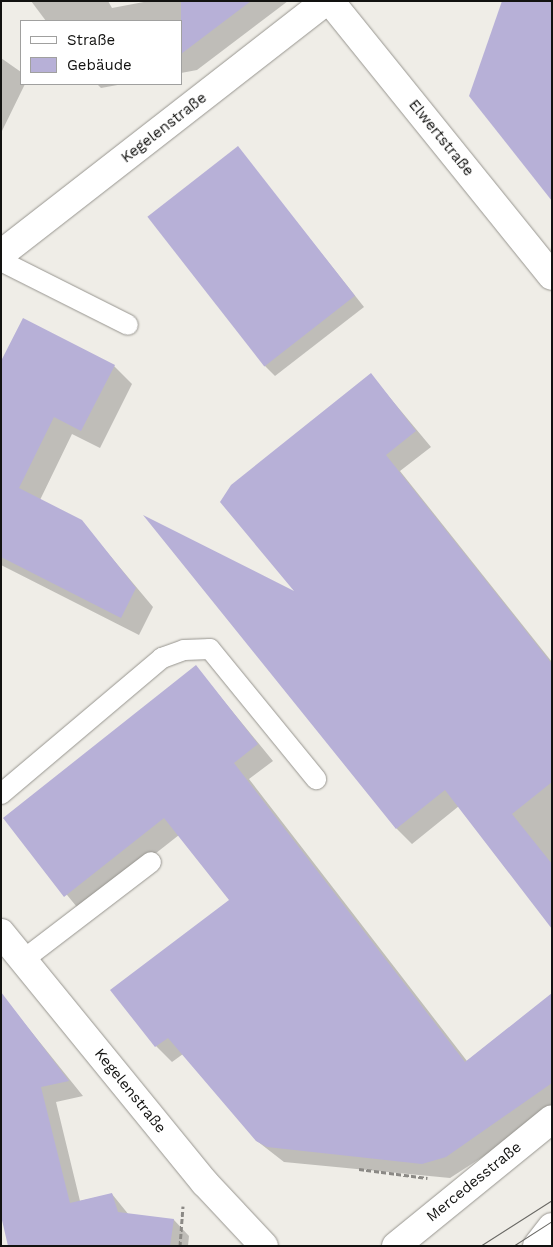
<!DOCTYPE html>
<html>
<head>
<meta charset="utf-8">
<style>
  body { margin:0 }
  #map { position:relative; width:553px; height:1247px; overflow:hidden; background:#efede7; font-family:"Work Sans",sans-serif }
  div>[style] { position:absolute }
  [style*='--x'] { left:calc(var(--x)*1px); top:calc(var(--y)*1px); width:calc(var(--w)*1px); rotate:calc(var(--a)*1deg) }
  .shadow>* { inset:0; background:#0003 }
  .building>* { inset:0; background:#b7b0d7; transform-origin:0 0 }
  .path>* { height:3px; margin-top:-1.5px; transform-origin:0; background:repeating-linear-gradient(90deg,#8b8985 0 5px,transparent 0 7.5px) }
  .roads { filter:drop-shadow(0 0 1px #97958f) drop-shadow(0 0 1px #97958f) }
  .lane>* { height:20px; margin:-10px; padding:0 10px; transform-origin:10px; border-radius:10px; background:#fff }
  .street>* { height:28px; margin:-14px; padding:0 14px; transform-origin:14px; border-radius:14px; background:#fff }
  .secondary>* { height:28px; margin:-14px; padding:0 14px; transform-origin:14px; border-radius:14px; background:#fff }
  .tram>* { height:1px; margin:-0.5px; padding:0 0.5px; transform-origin:0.5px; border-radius:0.5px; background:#696864 }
  span { translate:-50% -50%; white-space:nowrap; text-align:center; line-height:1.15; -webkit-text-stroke:5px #fff; paint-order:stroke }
  .street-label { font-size:15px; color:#121210 }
  .frame { position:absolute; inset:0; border:2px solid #121210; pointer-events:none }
  .legend { position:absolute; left:20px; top:20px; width:162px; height:65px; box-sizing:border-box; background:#fff; border:1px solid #a0a09f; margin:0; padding:6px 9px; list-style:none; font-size:15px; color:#121210 }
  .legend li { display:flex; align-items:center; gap:10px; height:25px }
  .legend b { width:25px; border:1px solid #a0a09f }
</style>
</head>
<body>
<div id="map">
  <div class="shadow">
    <i style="clip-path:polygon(31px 1px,108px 1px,112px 8px,149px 1px,288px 1px,197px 70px,181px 73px,181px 21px,46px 21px)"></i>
    <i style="clip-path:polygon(1px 58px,21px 72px,21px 84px,25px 84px,1px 133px)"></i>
    <i style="clip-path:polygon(97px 84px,123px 84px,101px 88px)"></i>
    <i style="clip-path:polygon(238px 148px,364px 307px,275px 376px,265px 366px)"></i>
    <i style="clip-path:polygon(1px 364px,114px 366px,132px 384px,100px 448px,72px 434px,40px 500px,81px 521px,153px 607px,139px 635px,1px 565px)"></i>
    <i style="clip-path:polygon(371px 375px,431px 447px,400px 471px,552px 662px,552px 926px,459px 806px,412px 844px,397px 829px,299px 595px)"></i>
    <i style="clip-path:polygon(196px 667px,273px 761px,249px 779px,467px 1061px,552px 994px,552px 1112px,450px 1178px,284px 1162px,257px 1141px,183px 1054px,172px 1062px,156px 1046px,112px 990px,231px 900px,179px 835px,81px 912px,4px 818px)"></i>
    <i style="clip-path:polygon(1px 994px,83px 1096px,56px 1102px,80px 1201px,112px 1194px,129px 1215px,174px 1220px,189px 1236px,188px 1246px,9px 1246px)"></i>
  </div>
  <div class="building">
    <i style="clip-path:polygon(181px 1px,251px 1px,181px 54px)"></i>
    <i style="clip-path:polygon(502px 1px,552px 1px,552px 201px,469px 96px)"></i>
    <i style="left:238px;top:146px;width:190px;height:115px;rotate:52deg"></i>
    <i style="clip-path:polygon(23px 318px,115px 365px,81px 431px,54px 417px,19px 488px,82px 520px,136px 588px,121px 618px,1px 557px,1px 361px)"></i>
    <i style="clip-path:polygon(371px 373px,416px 431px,386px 455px,552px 664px,552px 782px,512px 814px,552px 864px,552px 929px,445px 790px,396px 829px,143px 515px,294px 591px,220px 502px,231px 485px)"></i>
    <i style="clip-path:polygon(196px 665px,258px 744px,234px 763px,465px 1062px,552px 993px,552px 1083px,446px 1157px,422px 1164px,267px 1147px,256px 1141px,168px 1038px,155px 1047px,110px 990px,229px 900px,164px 818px,64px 897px,3px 818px)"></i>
    <i style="clip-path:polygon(1px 992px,69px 1081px,41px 1087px,70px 1203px,112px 1193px,118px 1212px,174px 1219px,170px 1246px,8px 1246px,1px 1216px)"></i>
  </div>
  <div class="path">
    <i style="--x:359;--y:1169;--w:69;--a:7.5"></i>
    <i style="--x:180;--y:1246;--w:40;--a:-85.7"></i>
  </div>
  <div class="roads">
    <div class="lane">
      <i style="--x:1;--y:261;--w:142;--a:26.7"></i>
      <i style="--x:1;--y:794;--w:211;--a:-40.2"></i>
      <i style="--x:162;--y:658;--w:23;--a:-20"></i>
      <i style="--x:184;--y:650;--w:26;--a:-2"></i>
      <i style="--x:210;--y:649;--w:168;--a:50.8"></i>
      <i style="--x:23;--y:960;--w:161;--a:-37.4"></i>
    </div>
    <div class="street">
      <i style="--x:330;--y:1;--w:353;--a:51.1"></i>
      <i style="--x:1;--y:254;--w:412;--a:-37.9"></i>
      <i style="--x:1;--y:933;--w:323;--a:50.8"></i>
      <i style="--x:205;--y:1183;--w:86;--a:46.9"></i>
    </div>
    <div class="secondary">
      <i style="--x:396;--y:1246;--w:201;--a:-39.1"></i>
      <i style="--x:537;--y:1246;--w:24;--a:-52"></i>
    </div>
  </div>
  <div class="tram">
    <i style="--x:480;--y:1246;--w:85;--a:-32.6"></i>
    <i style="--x:513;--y:1246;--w:46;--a:-32.7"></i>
  </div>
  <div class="street-label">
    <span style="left:164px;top:128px;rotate:-38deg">Kegelenstraße</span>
    <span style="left:441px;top:138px;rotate:51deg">Elwertstraße</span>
    <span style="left:130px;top:1091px;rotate:51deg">Kegelenstraße</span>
    <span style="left:474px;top:1182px;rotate:-39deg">Mercedesstraße</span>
  </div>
  <div class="frame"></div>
  <ul class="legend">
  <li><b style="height:6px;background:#fff"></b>Straße</li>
  <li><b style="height:14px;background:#b7b0d7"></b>Gebäude</li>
  </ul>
</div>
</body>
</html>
